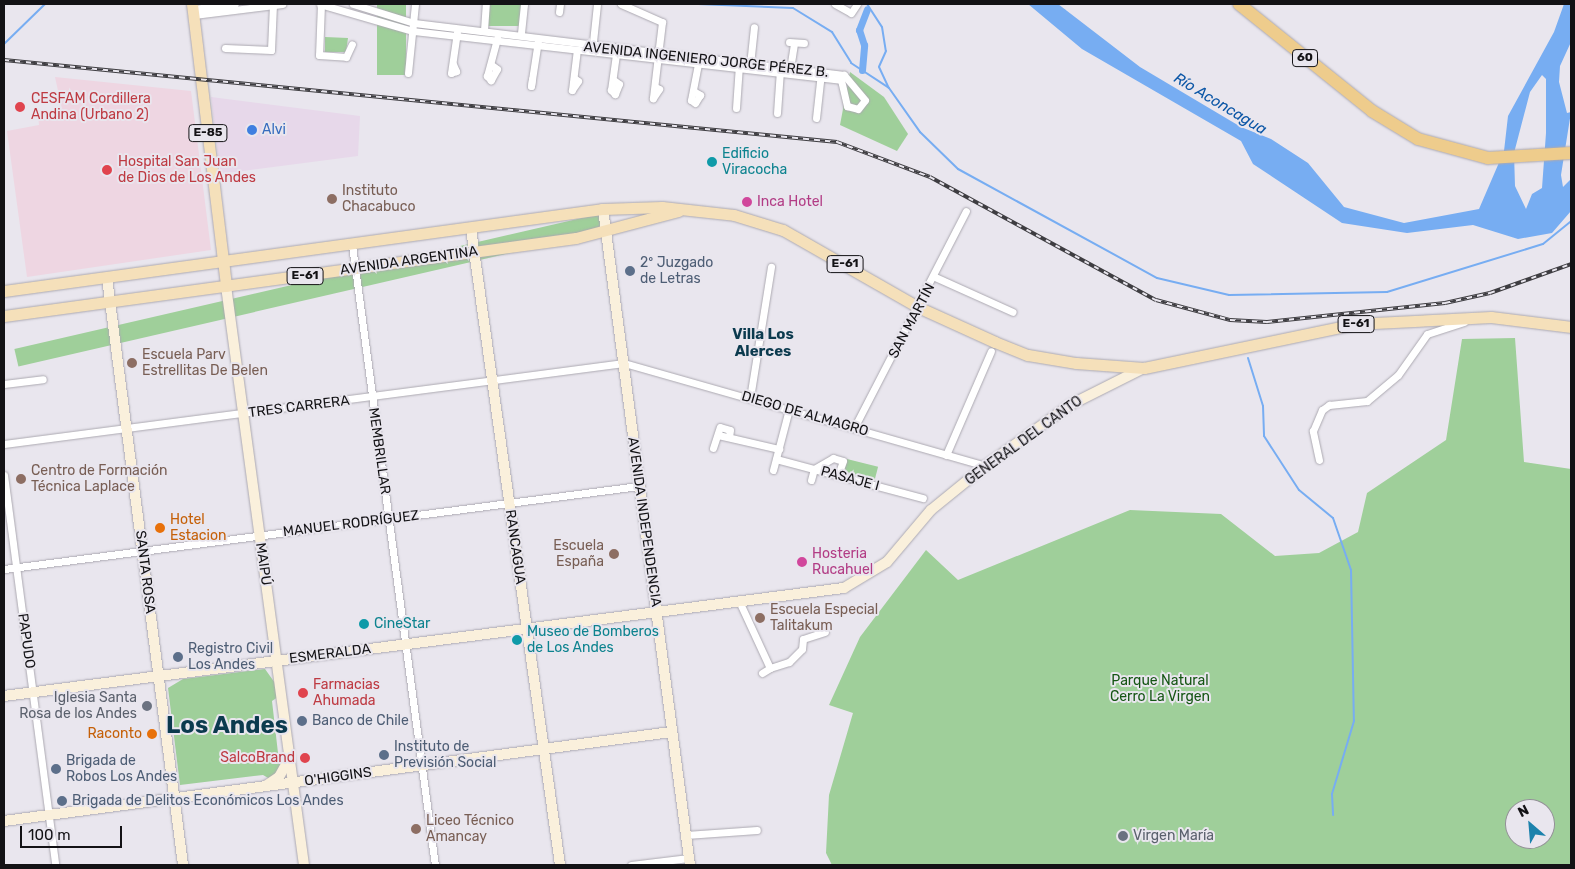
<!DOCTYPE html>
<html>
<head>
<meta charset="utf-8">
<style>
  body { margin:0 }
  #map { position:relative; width:1575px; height:869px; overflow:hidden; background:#e9e6ee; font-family:Rubik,sans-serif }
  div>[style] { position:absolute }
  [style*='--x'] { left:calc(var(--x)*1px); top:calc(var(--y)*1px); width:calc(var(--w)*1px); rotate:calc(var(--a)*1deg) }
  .commercial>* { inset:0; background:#e7d8ea }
  .medical>* { inset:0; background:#eed6e2 }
  .green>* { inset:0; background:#9fcf9a; transform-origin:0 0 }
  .water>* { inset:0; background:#77adf2 }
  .stream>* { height:2px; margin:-1px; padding:0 1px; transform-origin:1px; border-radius:1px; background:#77adf2 }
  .canal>* { height:7px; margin:-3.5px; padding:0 3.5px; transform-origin:3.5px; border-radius:3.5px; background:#77adf2 }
  .roads { filter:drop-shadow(0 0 1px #aca9b1) drop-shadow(0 0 1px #aca9b1) }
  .street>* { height:7px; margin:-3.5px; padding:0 3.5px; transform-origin:3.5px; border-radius:3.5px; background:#fff }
  .secondary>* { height:10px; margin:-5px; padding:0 5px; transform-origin:5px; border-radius:5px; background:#faf0dc }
  .primary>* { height:11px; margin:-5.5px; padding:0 5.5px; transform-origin:5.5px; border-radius:5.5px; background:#f5e0ba }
  .highway>* { height:12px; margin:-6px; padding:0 6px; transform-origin:6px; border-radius:6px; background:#eecc8c }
  .rail>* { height:4px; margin-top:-2px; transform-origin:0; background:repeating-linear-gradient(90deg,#e9e6ee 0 5.5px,#3e3d41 0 11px); box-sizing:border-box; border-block:1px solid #3e3d41 }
  .dots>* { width:14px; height:14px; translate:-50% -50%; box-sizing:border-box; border:2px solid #e9e6ee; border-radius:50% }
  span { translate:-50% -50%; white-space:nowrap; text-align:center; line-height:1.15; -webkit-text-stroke:4px #e9e6ee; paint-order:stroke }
  .shield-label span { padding:1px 4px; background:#e9e6ee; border:1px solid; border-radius:4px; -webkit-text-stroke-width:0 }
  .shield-label { font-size:12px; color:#131215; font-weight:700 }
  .street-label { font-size:14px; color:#131215 }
  .health-label { font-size:14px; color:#be3a42 }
  .left { translate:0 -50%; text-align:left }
  .right { translate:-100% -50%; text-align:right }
  .shop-label { font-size:14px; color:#366cbe }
  .culture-label { font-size:14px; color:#0d838f }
  .education-label { font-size:14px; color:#785e54 }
  .hotel-label { font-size:14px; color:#b23c85 }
  .service-label { font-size:14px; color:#4e5e75 }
  .food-label { font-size:14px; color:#c56008 }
  .park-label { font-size:14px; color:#155614 }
  .worship-label { font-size:14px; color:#5b616d }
  .water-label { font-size:15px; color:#0b56a6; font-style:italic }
  .neighbourhood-label { font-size:15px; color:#0b3a4e; font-weight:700 }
  .town-label { font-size:24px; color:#0b3a4e; font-weight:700 }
  .frame { position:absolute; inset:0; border:5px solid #131215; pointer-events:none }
  .north { position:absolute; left:1505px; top:799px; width:50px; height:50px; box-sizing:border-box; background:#e9e6ee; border:1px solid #939197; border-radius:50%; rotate:333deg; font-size:14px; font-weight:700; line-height:20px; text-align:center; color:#131215 }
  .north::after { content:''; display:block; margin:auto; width:18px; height:22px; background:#1c82ac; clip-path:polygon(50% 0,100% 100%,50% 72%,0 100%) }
  .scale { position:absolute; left:20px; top:826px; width:102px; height:22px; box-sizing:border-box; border:2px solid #131215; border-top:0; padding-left:6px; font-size:15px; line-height:18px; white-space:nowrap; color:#131215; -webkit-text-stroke:4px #e9e6ee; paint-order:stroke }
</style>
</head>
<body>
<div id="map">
  <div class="commercial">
    <i style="clip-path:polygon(211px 97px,360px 116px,358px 156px,220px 174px)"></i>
  </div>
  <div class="medical">
    <i style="clip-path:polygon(55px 77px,191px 91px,211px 250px,27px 277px,7px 131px,39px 125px,38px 114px,62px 109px)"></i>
  </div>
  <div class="green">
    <i style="left:377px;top:4px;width:29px;height:71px"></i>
    <i style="left:488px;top:4px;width:33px;height:22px"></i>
    <i style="clip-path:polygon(325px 37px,348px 38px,346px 52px,325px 52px)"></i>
    <i style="clip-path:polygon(850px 72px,884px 97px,908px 134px,897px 151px,840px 125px)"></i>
    <i style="left:599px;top:214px;width:18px;height:600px;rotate:77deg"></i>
    <i style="clip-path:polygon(evenodd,1515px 338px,1524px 462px,1571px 469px,1571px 865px,832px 865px,826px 853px,829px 795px,853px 713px,829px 705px,860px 637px,926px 550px,958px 580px,1130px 510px,1221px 514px,1275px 556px,1319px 553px,1358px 532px,1367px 493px,1446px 440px,1462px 339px,1515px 338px,1515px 809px,1545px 809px,1545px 839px,1515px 839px,1515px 809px)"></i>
    <i style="left:847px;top:459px;width:32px;height:13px;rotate:14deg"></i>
    <i style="clip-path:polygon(265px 669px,275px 683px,278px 697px,272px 701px,278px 753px,285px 754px,285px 763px,270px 779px,263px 775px,180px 785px,168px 688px,183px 679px)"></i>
  </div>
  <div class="water">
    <i style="clip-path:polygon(evenodd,1028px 4px,1058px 4px,1140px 67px,1241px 127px,1271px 139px,1308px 163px,1344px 207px,1404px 223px,1479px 209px,1504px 151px,1508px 116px,1554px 32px,1564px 4px,1571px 4px,1571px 42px,1560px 66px,1559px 82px,1567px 113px,1571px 112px,1561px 175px,1563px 187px,1571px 179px,1571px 211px,1552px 233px,1518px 239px,1473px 225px,1407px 233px,1342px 223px,1253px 164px,1241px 141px,1082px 49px,1028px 4px,1542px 75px,1546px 79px,1546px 133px,1542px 188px,1532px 194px,1526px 209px,1515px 186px,1514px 153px,1530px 92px,1542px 75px)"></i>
  </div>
  <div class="stream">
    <i style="--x:698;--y:4;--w:95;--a:2.4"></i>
    <i style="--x:793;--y:8;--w:46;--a:31.6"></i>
    <i style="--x:832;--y:32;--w:36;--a:58"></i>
    <i style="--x:851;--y:63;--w:45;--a:33.3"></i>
    <i style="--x:889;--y:88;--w:54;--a:54.8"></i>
    <i style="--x:920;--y:132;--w:53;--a:44.2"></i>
    <i style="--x:958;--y:169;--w:227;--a:28.7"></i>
    <i style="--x:1157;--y:278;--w:74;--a:13.3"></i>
    <i style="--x:1229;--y:295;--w:158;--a:-1.1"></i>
    <i style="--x:1387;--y:292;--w:163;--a:-17.1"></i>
    <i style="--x:1543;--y:244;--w:36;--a:-39"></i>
    <i style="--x:867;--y:4;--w:27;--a:57"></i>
    <i style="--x:882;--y:27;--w:24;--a:81"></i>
    <i style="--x:886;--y:51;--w:17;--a:114"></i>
    <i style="--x:879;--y:67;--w:23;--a:65"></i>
    <i style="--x:4;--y:44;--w:57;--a:-44.3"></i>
    <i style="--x:1248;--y:358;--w:50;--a:72.6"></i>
    <i style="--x:1263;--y:406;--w:30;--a:88"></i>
    <i style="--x:1264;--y:436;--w:64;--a:57.1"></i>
    <i style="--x:1299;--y:490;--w:44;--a:39.5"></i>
    <i style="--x:1333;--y:518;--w:55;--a:70.9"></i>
    <i style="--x:1351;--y:570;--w:151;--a:88.9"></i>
    <i style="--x:1354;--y:721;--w:76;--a:106.8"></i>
    <i style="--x:1332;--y:794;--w:21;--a:87"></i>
  </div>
  <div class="canal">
    <i style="--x:862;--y:70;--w:25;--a:-85"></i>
    <i style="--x:864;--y:45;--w:16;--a:-108"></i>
    <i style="--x:859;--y:30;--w:22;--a:-69"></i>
  </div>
  <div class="roads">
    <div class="street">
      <i style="--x:320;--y:4;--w:97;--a:16.2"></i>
      <i style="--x:413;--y:31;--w:431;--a:6.5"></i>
      <i style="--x:841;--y:80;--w:27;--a:77"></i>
      <i style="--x:847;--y:106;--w:11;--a:15"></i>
      <i style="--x:858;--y:109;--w:11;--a:-52"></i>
      <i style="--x:865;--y:100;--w:33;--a:-130"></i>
      <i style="--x:844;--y:75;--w:433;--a:-173.1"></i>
      <i style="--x:414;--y:23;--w:64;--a:-162.7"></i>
      <i style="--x:321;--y:4;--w:51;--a:92.2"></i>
      <i style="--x:319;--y:55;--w:27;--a:4"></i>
      <i style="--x:346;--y:57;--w:14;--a:-65"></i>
      <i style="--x:621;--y:4;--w:45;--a:23.7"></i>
      <i style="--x:662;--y:22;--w:77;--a:96.8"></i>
      <i style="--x:653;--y:98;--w:11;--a:-56"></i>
      <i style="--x:659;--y:89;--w:4;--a:-153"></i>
      <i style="--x:835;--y:4;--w:18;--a:29"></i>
      <i style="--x:851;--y:13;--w:11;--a:-56"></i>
      <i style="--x:193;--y:9;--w:42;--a:-6.8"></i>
      <i style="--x:559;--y:12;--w:8;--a:-83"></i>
      <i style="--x:194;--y:15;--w:89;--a:-7.1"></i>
      <i style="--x:484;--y:30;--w:26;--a:-86"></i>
      <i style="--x:521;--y:33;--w:29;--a:-84"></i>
      <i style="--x:789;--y:42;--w:15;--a:4"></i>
      <i style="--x:225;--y:48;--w:46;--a:2.5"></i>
      <i style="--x:271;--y:50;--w:46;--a:-87.5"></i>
      <i style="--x:592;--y:51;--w:47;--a:-83.9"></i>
      <i style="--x:453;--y:64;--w:8;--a:67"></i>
      <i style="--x:456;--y:71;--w:5;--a:158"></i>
      <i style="--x:451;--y:73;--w:41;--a:-81.7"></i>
      <i style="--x:493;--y:66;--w:5;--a:37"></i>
      <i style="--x:497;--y:69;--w:13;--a:119"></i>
      <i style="--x:491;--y:80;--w:6;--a:-135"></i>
      <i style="--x:487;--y:76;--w:39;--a:-75"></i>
      <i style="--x:790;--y:69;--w:26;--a:-81"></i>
      <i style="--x:408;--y:73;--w:69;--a:-84.2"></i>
      <i style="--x:574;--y:78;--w:5;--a:37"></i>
      <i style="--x:578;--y:81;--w:11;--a:124"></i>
      <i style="--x:572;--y:90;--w:38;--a:-83"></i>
      <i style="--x:532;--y:79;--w:7;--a:98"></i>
      <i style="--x:531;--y:86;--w:46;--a:-81.2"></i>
      <i style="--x:615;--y:81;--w:5;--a:37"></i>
      <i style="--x:619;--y:84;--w:11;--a:112"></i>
      <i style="--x:615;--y:94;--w:6;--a:-135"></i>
      <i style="--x:611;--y:90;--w:34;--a:-82"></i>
      <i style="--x:695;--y:92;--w:6;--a:31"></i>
      <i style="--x:700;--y:95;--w:9;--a:122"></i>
      <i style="--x:695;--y:103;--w:5;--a:-143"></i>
      <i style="--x:691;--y:100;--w:36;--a:-79"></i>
      <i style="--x:736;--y:108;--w:39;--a:-86"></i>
      <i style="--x:739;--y:69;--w:12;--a:-20"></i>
      <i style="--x:750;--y:65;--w:38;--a:-84"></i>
      <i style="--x:777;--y:113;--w:39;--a:-86"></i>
      <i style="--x:816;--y:118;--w:45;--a:-83.7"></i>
      <i style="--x:352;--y:245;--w:626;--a:82.38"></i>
      <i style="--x:935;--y:277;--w:85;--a:24.2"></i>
      <i style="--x:4;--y:384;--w:39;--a:-7"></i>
      <i style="--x:750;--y:398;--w:133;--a:-80.9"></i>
      <i style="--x:854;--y:428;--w:244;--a:-62.7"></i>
      <i style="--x:718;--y:435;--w:63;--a:12.9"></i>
      <i style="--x:4;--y:444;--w:625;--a:-7.44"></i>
      <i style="--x:624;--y:363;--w:375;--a:15.9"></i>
      <i style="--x:713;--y:448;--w:22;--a:-72"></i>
      <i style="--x:720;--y:427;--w:10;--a:17"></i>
      <i style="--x:730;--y:430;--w:7;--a:98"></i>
      <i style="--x:946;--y:455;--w:113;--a:-66.6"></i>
      <i style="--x:776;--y:459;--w:152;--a:14.9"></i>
      <i style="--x:1319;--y:460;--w:30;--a:-102"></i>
      <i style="--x:1313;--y:431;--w:23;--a:-67"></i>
      <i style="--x:1322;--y:410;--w:9;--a:-36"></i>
      <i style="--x:1329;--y:405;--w:38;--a:-6"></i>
      <i style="--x:1367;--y:401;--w:40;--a:-40"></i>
      <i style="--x:1398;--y:375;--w:50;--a:-54.7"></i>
      <i style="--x:1427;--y:334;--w:39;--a:-18"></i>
      <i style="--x:773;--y:470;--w:63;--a:-75.3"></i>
      <i style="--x:4;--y:475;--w:393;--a:82.5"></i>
      <i style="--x:811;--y:480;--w:11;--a:-75"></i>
      <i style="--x:814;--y:469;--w:22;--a:-30"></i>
      <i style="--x:833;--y:458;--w:10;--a:17"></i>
      <i style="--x:843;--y:461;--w:15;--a:110"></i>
      <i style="--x:4;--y:569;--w:640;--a:-7.45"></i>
      <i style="--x:739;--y:601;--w:74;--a:65.2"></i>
      <i style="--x:770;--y:668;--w:20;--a:-18"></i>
      <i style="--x:789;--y:662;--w:18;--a:-45"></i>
      <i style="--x:802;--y:649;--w:10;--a:-84"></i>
      <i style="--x:803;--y:639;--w:23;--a:-18"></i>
      <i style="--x:762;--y:673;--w:9;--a:-32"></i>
      <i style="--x:686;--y:835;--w:71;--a:-4"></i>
      <i style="--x:631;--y:865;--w:58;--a:-6.9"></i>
    </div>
    <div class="secondary">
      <i style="--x:603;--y:209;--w:662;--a:82.45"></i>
      <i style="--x:471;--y:229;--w:642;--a:82.03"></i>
      <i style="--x:107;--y:278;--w:592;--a:82.62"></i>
      <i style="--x:226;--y:286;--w:584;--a:82.33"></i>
      <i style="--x:4;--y:696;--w:847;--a:-7.33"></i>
      <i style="--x:844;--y:588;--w:50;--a:-31.2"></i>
      <i style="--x:887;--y:562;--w:68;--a:-49.8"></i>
      <i style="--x:931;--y:510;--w:70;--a:-39.2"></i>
      <i style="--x:985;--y:466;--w:105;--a:-35.7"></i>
      <i style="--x:1070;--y:405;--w:83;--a:-26.6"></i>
      <i style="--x:267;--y:785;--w:14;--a:-34"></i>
      <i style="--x:279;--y:777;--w:21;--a:-61"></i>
      <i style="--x:4;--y:821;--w:673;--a:-7.6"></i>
    </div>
    <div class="primary">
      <i style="--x:192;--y:4;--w:284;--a:83.1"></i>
      <i style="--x:4;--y:291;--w:605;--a:-7.8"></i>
      <i style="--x:603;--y:209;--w:59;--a:-1.9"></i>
      <i style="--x:662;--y:207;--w:72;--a:6.3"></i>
      <i style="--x:734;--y:215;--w:51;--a:17"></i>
      <i style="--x:783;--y:230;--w:158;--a:29.7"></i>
      <i style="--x:920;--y:308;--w:82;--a:24.4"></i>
      <i style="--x:995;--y:342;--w:35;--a:22"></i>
      <i style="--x:1028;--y:355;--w:49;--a:9.5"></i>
      <i style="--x:1076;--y:363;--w:68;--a:4.2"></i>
      <i style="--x:1144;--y:368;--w:215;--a:-11.8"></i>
      <i style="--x:1354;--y:324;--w:137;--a:-2.9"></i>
      <i style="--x:1491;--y:317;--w:81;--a:7.1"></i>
      <i style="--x:4;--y:316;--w:577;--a:-7.77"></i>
      <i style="--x:576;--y:238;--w:106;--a:-14.8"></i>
    </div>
    <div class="highway">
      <i style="--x:1239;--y:4;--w:171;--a:38.8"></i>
      <i style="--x:1372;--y:111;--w:54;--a:31.3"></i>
      <i style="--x:1418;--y:139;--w:73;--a:15.2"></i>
      <i style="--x:1488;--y:158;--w:83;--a:-3.4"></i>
    </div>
  </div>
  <div class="rail">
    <i style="--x:4;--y:60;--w:837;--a:5.62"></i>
    <i style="--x:837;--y:142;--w:99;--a:20.6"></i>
    <i style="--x:930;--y:177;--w:257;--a:28.6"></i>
    <i style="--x:1156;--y:300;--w:77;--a:15.1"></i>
    <i style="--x:1230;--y:320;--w:37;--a:3"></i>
    <i style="--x:1267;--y:322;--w:179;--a:-6.1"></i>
    <i style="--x:1445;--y:303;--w:46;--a:-12.5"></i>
    <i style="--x:1490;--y:293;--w:86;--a:-19.7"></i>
  </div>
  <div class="dots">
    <i style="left:20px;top:107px;background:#e0444e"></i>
    <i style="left:252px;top:130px;background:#3f7fe0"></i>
    <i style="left:712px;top:162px;background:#0f9aa8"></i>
    <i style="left:107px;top:170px;background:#e0444e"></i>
    <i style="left:332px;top:199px;background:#8d6e63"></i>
    <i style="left:747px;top:202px;background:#d1479c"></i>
    <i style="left:630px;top:271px;background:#5c6f8a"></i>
    <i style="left:132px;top:363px;background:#8d6e63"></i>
    <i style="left:21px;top:479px;background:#8d6e63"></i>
    <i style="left:160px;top:528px;background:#e8710a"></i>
    <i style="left:614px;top:554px;background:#8d6e63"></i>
    <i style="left:802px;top:562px;background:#d1479c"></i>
    <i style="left:760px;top:618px;background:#8d6e63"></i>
    <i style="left:364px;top:624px;background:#0f9aa8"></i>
    <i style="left:517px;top:640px;background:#0f9aa8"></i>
    <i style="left:178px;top:657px;background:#5c6f8a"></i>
    <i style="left:303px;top:693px;background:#e0444e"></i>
    <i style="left:147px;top:706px;background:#6b7280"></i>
    <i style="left:302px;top:721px;background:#5c6f8a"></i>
    <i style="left:152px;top:734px;background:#e8710a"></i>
    <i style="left:384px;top:755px;background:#5c6f8a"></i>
    <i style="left:305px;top:758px;background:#e0444e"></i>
    <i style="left:56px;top:769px;background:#5c6f8a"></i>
    <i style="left:62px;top:801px;background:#5c6f8a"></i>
    <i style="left:416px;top:829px;background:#8d6e63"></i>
    <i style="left:1123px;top:836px;background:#6b7280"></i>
  </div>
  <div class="shield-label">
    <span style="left:1305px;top:58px">60</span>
    <span style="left:208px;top:133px">E-85</span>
    <span style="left:845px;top:264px">E-61</span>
    <span style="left:305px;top:276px">E-61</span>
    <span style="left:1356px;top:324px">E-61</span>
  </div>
  <div class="street-label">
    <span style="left:706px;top:60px;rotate:6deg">AVENIDA INGENIERO JORGE PÉREZ B.</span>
    <span style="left:409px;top:261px;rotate:-8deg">AVENIDA ARGENTINA</span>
    <span style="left:912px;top:321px;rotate:-62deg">SAN MARTÍN</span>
    <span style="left:299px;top:407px;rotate:-7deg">TRES CARRERA</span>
    <span style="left:805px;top:414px;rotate:16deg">DIEGO DE ALMAGRO</span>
    <span style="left:1024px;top:441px;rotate:-36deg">GENERAL DEL CANTO</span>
    <span style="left:379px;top:451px;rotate:82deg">MEMBRILLAR</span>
    <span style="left:850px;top:479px;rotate:15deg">PASAJE I</span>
    <span style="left:644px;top:522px;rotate:82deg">AVENIDA INDEPENDENCIA</span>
    <span style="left:351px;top:524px;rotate:-7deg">MANUEL RODRÍGUEZ</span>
    <span style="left:515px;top:547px;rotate:82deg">RANCAGUA</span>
    <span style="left:263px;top:564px;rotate:82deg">MAIPÚ</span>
    <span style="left:145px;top:572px;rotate:83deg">SANTA ROSA</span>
    <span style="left:26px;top:641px;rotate:82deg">PAPUDO</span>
    <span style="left:330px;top:654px;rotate:-7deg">ESMERALDA</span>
    <span style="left:338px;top:777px;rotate:-8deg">O'HIGGINS</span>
  </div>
  <div class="health-label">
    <span class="left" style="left:31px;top:107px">CESFAM Cordillera<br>Andina (Urbano 2)</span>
    <span class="left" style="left:118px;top:170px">Hospital San Juan<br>de Dios de Los Andes</span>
    <span class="left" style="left:313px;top:693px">Farmacias<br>Ahumada</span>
    <span class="right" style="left:295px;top:758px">SalcoBrand</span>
  </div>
  <div class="shop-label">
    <span class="left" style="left:262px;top:130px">Alvi</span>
  </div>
  <div class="culture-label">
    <span class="left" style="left:722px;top:162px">Edificio<br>Viracocha</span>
    <span class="left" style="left:374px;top:624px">CineStar</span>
    <span class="left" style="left:527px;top:640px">Museo de Bomberos<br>de Los Andes</span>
  </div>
  <div class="education-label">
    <span class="left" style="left:342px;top:199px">Instituto<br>Chacabuco</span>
    <span class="left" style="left:142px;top:363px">Escuela Parv<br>Estrellitas De Belen</span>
    <span class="left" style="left:31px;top:479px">Centro de Formación<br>Técnica Laplace</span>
    <span class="right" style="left:604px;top:554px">Escuela<br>España</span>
    <span class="left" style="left:770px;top:618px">Escuela Especial<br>Talitakum</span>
    <span class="left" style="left:426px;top:829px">Liceo Técnico<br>Amancay</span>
  </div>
  <div class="hotel-label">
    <span class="left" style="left:757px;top:202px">Inca Hotel</span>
    <span class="left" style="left:812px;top:562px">Hosteria<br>Rucahuel</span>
  </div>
  <div class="service-label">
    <span class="left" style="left:640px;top:271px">2º Juzgado<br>de Letras</span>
    <span class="left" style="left:188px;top:657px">Registro Civil<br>Los Andes</span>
    <span class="left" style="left:312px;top:721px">Banco de Chile</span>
    <span class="left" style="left:394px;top:755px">Instituto de<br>Previsión Social</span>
    <span class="left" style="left:66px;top:769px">Brigada de<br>Robos Los Andes</span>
    <span class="left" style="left:72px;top:801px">Brigada de Delitos Económicos Los Andes</span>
  </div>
  <div class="food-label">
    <span class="left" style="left:170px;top:528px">Hotel<br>Estacion</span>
    <span class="right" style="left:142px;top:734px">Raconto</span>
  </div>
  <div class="park-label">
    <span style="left:1160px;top:689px">Parque Natural<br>Cerro La Virgen</span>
  </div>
  <div class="worship-label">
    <span class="right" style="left:137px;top:706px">Iglesia Santa<br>Rosa de los Andes</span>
    <span class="left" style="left:1133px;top:836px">Virgen María</span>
  </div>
  <div class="water-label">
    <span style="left:1220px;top:104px;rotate:31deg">Río Aconcagua</span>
  </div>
  <div class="neighbourhood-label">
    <span style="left:763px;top:343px">Villa Los<br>Alerces</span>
  </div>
  <div class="town-label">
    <span style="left:227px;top:726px">Los Andes</span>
  </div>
  <div class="frame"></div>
  <div class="north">N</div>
  <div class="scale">100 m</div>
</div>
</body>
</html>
